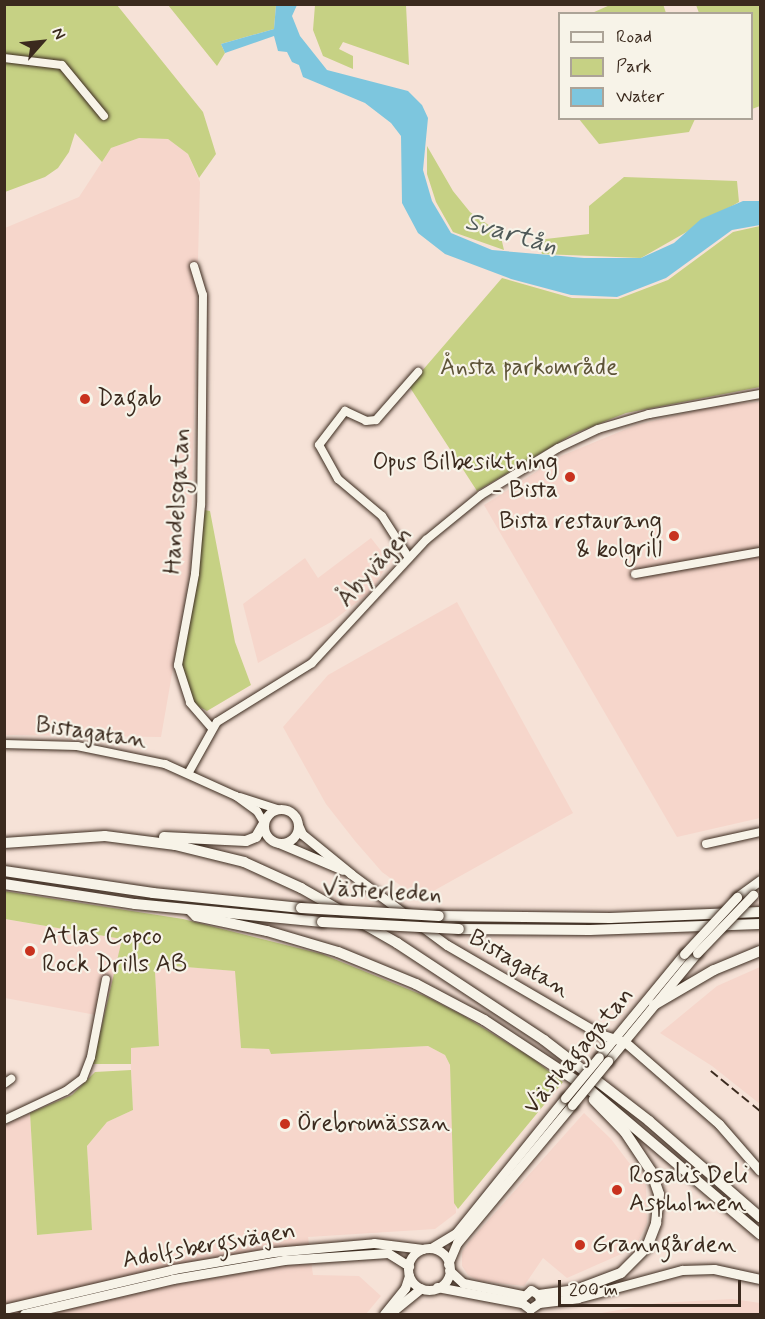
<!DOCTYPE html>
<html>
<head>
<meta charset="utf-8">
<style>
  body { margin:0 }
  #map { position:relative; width:765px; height:1319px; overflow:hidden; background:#f6e2d7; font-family:Mynerve,sans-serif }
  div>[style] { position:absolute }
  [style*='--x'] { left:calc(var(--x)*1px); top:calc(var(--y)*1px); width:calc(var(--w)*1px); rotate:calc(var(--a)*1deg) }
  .built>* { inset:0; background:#f6d6cb }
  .green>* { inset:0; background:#c6d184 }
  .water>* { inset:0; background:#7dc6de }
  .roads { filter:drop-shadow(0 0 2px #3b2a1e) drop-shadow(0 0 2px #3b2a1e) }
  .minor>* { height:8px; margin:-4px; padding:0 4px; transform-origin:4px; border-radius:4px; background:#f7f3e8 }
  .major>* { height:9px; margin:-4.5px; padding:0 4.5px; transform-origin:4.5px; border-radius:4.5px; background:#f7f3e8 }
  .major>.ring { margin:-4.5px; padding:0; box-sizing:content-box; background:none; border:9px solid #f7f3e8; border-radius:50% }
  .highway>* { height:10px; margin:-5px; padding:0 5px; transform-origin:5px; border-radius:5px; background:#f7f3e8 }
  .rail>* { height:1.5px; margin-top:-0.75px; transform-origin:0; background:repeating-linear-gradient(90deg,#3b2a1e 0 9px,transparent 0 13.5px) }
  .bridges { filter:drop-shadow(0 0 2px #3b2a1e) drop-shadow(0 0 2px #3b2a1e) }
  .major-bridge>* { height:9px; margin:-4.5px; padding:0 4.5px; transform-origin:4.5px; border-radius:4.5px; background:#f7f3e8 }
  .highway-bridge>* { height:10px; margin:-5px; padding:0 5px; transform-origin:5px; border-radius:5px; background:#f7f3e8 }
  .dots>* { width:16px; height:16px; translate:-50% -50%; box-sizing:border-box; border:3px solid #f7f3e8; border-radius:50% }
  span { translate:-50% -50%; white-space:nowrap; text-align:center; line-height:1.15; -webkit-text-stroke:4.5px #f7f3e8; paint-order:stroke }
  .park-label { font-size:24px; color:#5e5438 }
  .poi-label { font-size:24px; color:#3b2a1e }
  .left { translate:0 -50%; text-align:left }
  .right { translate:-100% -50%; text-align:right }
  .street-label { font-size:24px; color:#3b2a1e }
  .water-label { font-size:26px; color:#4f5958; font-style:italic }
  .frame { position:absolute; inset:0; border:6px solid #3b2a1e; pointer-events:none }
  .legend { position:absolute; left:558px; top:12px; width:195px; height:108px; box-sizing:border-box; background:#f7f3e8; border:2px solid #aca397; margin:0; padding:8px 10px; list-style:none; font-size:18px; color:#3b2a1e }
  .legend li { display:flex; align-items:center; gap:12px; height:30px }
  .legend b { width:30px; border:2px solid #aca397 }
  .north { position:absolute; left:12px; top:12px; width:60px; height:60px; -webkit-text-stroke:4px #f7f3e8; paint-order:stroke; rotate:63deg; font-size:16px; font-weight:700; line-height:24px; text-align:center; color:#3b2a1e }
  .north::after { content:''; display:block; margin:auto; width:21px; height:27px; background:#3b2a1e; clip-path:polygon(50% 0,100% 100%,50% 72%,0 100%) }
  .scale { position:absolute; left:558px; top:1280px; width:183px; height:27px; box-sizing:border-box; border:3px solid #3b2a1e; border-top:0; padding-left:8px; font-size:18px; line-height:21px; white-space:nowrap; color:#3b2a1e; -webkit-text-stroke:4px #f7f3e8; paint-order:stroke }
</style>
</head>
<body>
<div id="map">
  <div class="built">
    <i style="clip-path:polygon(139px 138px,168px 139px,188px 154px,200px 182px,190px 571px,161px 737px,5px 735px,5px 228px,79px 197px,111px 148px)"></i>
    <i style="clip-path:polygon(760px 402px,760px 818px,677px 837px,484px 505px,561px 456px,636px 425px,723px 404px)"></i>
    <i style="clip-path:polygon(371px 538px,389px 561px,372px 591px,331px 622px,258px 663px,243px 604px,305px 558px,318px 578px)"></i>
    <i style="clip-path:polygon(457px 602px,573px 813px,419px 899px,382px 872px,355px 841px,326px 804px,283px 727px,328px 675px)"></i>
    <i style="clip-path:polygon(4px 919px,122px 939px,112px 989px,96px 1015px,5px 998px)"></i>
    <i style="clip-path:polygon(161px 965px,236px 971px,241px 1048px,269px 1049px,271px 1054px,428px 1046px,445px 1055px,450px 1065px,456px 1213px,435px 1229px,308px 1237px,313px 1275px,359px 1276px,381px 1296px,366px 1314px,5px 1314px,5px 1125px,30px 1113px,37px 1235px,92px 1230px,87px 1146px,107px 1122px,133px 1110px,130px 1048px,159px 1046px,155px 970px)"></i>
    <i style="clip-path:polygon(760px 967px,760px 1104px,712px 1066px,660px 1033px,717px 986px)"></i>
    <i style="clip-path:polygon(584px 1113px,611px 1139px,646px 1185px,647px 1223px,635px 1248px,567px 1278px,543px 1258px,524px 1286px,479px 1281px,468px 1275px,462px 1266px,462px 1252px,469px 1242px)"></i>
    <i style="clip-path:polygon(732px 1299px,760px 1303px,760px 1314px,596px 1314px,658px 1303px)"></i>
  </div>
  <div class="green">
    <i style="clip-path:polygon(663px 4px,666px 13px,592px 13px,610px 5px)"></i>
    <i style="clip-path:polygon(5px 5px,117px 5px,203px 112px,216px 154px,199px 178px,188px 154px,168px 139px,139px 138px,111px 148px,102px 162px,75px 133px,69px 152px,58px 168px,45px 177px,5px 192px)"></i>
    <i style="clip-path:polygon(168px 5px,276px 5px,274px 29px,221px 44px,225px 53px,217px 66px)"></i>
    <i style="clip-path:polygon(315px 5px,406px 5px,409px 65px,343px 42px,339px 49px,353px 56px,353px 69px,323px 56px,313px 30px)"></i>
    <i style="clip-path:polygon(696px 5px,760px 5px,760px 106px,752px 109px,752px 14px,699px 13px)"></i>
    <i style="clip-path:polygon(579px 119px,695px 119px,689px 132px,599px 144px)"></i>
    <i style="clip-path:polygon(427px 146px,453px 191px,470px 212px,500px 233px,504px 250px,453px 232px,436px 202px,427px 174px)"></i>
    <i style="clip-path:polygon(624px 177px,737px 181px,739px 202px,641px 258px,542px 254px,537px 240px,589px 234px,589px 206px)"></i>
    <i style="clip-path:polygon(760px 226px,760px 387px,626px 413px,573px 434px,477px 491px,409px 386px,502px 278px,572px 298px,618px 299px,668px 280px,733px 232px)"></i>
    <i style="clip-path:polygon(204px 510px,210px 511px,235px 642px,251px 685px,207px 711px,196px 705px,188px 691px,182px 663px)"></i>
    <i style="clip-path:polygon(4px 891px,183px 919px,322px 954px,425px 996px,464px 1016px,532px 1058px,563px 1082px,458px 1209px,454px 1203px,450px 1065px,445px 1055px,428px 1046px,271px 1054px,269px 1049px,241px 1048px,235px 971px,161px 965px,155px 971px,159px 1046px,131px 1048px,131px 1064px,93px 1064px,122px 939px,5px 919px)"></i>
    <i style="clip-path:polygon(131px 1070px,133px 1110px,107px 1122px,87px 1146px,92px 1230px,37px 1235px,30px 1113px,72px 1095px,95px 1072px)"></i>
  </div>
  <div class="water">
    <i style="clip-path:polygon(276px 5px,297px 5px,292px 16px,300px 36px,327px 70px,408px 91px,422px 105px,428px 118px,423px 170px,432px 201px,451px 233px,492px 250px,584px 258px,641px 258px,674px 243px,701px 219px,743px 201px,760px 201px,760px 225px,732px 230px,666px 278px,617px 297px,571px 295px,511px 279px,445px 254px,418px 233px,402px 203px,401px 136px,391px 123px,365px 103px,303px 77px,299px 65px,292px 62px,287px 52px,278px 51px,274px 36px,225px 53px,221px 44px,274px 29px)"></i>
  </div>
  <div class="roads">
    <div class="minor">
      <i style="--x:4;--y:58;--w:58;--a:6.9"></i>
      <i style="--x:62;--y:65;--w:66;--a:50.5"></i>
      <i style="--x:194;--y:266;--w:30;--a:73"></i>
      <i style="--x:203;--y:295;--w:210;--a:90.5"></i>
      <i style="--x:201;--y:505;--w:69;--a:95"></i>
      <i style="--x:195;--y:574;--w:93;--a:100.6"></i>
      <i style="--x:178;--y:665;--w:40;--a:72"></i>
      <i style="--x:190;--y:703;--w:33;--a:49"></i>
      <i style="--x:409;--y:558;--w:50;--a:-122.7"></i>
      <i style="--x:382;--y:516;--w:57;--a:-139.9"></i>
      <i style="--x:338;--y:479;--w:39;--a:-119"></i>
      <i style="--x:319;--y:445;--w:43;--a:-52.6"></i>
      <i style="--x:345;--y:411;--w:23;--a:25"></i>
      <i style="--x:366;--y:421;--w:10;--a:-6"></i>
      <i style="--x:376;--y:420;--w:64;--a:-48.8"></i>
      <i style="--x:635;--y:574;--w:127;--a:-10"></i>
      <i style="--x:4;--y:744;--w:73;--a:1.6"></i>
      <i style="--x:77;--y:746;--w:90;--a:11.6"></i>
      <i style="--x:165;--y:764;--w:78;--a:24.3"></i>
      <i style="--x:236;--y:796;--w:26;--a:36"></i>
      <i style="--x:257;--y:811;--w:12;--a:59"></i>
      <i style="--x:189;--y:772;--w:57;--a:-60.8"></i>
      <i style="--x:217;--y:722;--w:112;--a:-31.8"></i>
      <i style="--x:312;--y:663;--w:168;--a:-47.2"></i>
      <i style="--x:426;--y:540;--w:71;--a:-39.3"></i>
      <i style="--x:481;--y:495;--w:90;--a:-31.4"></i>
      <i style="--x:558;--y:448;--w:44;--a:-25.4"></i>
      <i style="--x:598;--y:429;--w:53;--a:-16.4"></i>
      <i style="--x:649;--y:414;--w:113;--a:-10.2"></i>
      <i style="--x:240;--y:797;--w:40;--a:18"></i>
      <i style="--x:706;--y:844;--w:55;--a:-12.5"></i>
      <i style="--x:4;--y:1084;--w:9;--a:-36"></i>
      <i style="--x:4;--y:1120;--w:68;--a:-25.1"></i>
      <i style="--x:66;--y:1091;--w:21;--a:-37"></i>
      <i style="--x:83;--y:1078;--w:22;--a:-69"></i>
      <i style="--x:91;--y:1057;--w:79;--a:-79.1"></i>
    </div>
    <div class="major">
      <i class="ring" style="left:264px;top:809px;width:25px;height:25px"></i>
      <i style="--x:298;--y:825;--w:10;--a:66"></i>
      <i style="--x:302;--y:834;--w:63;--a:39.2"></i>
      <i style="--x:351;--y:874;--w:119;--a:36.5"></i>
      <i style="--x:447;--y:945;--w:177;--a:30.2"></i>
      <i style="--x:600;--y:1034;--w:26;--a:18"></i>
      <i style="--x:625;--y:1042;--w:125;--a:41.1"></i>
      <i style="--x:719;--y:1124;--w:62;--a:48.9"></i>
      <i style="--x:279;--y:843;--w:69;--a:22.9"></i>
      <i style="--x:737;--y:897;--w:29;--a:-36"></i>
      <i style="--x:599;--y:1057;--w:134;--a:-50.5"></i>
      <i style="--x:608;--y:1061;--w:140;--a:-50.5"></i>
      <i style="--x:431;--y:1248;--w:29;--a:-31"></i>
      <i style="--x:456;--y:1233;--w:174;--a:-51.1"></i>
      <i class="ring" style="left:408px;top:1248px;width:33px;height:33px"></i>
      <i style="--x:448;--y:1264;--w:23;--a:-67"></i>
      <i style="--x:457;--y:1243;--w:180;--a:-50.2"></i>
      <i style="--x:449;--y:1270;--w:19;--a:43"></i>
      <i style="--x:463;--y:1283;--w:60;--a:11.5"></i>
      <i style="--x:437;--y:1287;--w:86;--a:10.7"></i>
      <i style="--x:521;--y:1299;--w:13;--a:-42"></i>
      <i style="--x:531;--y:1290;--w:9;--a:32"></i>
      <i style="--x:539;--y:1295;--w:6;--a:81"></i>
      <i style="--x:522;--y:1303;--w:10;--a:37"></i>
      <i style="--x:530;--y:1309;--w:11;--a:-34"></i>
      <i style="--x:539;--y:1303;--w:39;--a:-7"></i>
      <i style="--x:578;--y:1298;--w:108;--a:-15.1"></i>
      <i style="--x:682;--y:1270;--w:32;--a:-2"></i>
      <i style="--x:714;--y:1269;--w:47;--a:12.3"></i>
      <i style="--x:4;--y:1309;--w:175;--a:-13.2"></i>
      <i style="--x:174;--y:1269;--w:101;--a:-9.6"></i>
      <i style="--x:274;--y:1252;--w:100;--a:-5.1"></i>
      <i style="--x:374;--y:1243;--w:49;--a:7"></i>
      <i style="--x:393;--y:1311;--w:36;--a:-39"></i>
      <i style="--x:24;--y:1314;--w:153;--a:-13.2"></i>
      <i style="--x:173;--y:1279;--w:113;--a:-9.7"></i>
      <i style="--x:284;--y:1260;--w:104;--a:-3.9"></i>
      <i style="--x:388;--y:1253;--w:25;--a:32"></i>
      <i style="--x:384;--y:1314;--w:33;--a:-51"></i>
      <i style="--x:405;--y:1288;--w:13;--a:-72"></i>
    </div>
    <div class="highway">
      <i style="--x:164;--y:837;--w:82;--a:2.8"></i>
      <i style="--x:246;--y:841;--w:11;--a:-22"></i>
      <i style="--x:256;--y:837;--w:14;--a:-60"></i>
      <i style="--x:4;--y:843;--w:101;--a:-4"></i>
      <i style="--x:105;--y:836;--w:71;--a:7.3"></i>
      <i style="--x:175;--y:845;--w:71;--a:13.8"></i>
      <i style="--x:244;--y:862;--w:63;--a:24.5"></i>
      <i style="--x:301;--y:888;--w:111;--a:29.8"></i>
      <i style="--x:397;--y:943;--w:176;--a:33.4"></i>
      <i style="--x:544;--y:1040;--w:133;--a:37.6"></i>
      <i style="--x:649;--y:1121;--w:147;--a:40.9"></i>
      <i style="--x:4;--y:871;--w:151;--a:8.4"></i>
      <i style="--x:153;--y:893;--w:149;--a:5.8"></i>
      <i style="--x:4;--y:884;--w:133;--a:8.7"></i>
      <i style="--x:135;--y:904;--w:188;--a:5.5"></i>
      <i style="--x:191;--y:911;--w:7;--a:45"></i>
      <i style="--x:196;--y:916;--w:73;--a:11.9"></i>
      <i style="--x:267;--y:931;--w:74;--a:16.5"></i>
      <i style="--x:338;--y:952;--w:84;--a:22.3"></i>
      <i style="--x:416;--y:984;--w:77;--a:27.9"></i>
      <i style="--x:484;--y:1020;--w:127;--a:33.4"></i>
      <i style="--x:590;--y:1090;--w:223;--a:40.3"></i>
      <i style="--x:439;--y:916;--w:171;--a:0.7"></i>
      <i style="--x:610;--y:918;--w:150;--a:-2.3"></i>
      <i style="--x:459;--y:929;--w:131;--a:0.4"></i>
      <i style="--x:590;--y:930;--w:170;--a:-2"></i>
      <i style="--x:654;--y:1005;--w:69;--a:-30.3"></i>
      <i style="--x:714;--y:970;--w:50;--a:-22.4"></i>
      <i style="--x:539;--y:1295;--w:37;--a:-8"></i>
      <i style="--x:576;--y:1290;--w:48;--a:-20.7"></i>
      <i style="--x:621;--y:1273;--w:37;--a:-45"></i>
      <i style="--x:647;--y:1247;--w:26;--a:-69"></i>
      <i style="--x:656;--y:1223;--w:29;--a:-84"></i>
      <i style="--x:659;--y:1194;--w:24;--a:-109"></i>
      <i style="--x:651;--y:1171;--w:47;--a:-123.7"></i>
      <i style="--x:625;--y:1132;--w:45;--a:-134.1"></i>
    </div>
  </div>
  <div class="rail">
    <i style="--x:711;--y:1071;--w:63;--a:39.2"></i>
  </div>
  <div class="bridges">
    <div class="major-bridge">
      <i style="--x:697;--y:953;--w:81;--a:-46"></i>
      <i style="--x:684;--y:954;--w:78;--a:-47.1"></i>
      <i style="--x:565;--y:1098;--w:53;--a:-50.3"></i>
      <i style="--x:572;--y:1105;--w:57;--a:-50.7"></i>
    </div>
    <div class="highway-bridge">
      <i style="--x:301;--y:908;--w:138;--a:3.3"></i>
      <i style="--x:322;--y:922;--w:137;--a:2.9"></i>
    </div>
  </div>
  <div class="dots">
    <i style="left:85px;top:399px;background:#c8321e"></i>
    <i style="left:570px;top:477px;background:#c8321e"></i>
    <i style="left:674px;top:536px;background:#c8321e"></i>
    <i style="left:30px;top:951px;background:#c8321e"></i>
    <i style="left:285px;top:1124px;background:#c8321e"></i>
    <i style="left:617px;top:1190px;background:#c8321e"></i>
    <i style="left:580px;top:1245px;background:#c8321e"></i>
  </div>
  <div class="park-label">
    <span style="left:529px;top:368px">Ånsta parkområde</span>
  </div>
  <div class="poi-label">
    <span class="left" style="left:97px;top:399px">Dagab</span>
    <span class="right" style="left:558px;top:477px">Opus Bilbesiktning<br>- Bista</span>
    <span class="right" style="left:662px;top:536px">Bista restaurang<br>&amp; kolgrill</span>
    <span class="left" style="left:42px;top:951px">Atlas Copco<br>Rock Drills AB</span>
    <span class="left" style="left:297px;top:1124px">Örebromässan</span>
    <span class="left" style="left:629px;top:1190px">Rosalis Deli<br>Aspholmen</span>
    <span class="left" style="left:592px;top:1245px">Granngården</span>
  </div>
  <div class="street-label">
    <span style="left:178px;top:501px;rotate:-86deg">Handelsgatan</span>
    <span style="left:375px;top:567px;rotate:-48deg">Åbyvägen</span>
    <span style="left:91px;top:733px;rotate:8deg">Bistagatan</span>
    <span style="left:382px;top:892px;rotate:3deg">Västerleden</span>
    <span style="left:519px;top:964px;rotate:30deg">Bistagatan</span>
    <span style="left:579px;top:1051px;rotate:-50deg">Västhagagatan</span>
    <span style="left:209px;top:1246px;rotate:-10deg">Adolfsbergsvägen</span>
  </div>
  <div class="water-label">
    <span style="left:511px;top:235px;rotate:16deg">Svartån</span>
  </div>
  <div class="frame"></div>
  <ul class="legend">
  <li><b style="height:8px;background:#f7f3e8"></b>Road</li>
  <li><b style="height:16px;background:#c6d184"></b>Park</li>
  <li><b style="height:16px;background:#7dc6de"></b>Water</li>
  </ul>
  <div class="north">N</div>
  <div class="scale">200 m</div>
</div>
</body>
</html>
